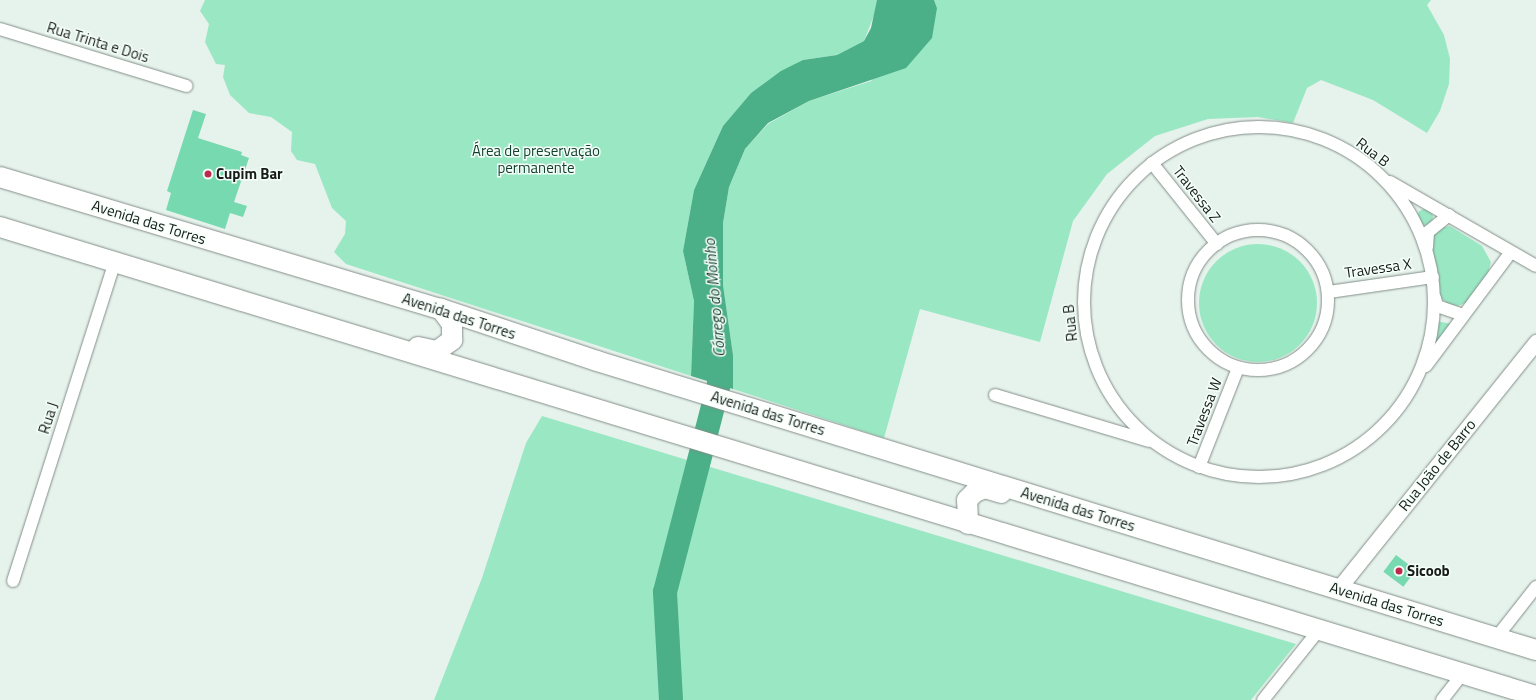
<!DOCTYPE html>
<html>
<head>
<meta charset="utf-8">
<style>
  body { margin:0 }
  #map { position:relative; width:1536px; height:700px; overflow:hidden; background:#e6f2ec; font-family:"Titillium Web",sans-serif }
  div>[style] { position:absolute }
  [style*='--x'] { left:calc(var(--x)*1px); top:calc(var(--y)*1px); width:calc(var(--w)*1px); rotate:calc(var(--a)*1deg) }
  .green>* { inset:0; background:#9ae7c4 }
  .round { border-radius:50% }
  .water>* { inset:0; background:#4baf87 }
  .river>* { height:24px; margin:-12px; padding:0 12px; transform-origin:12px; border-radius:12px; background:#4baf87 }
  .building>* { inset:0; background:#76d9af; transform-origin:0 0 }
  .roads { filter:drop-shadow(0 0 1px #838e89) drop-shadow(0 0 1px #838e89) }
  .minor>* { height:12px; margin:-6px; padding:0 6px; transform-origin:6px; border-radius:6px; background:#fff }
  .minor>.ring { margin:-6px; padding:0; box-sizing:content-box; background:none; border:12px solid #fff; border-radius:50% }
  .tertiary>* { height:15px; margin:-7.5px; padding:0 7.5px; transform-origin:7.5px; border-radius:7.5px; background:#fff }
  .primary>* { height:20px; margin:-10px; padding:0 10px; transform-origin:10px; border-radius:10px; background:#fff }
  .dots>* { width:11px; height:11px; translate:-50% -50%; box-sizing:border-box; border:2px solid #f5fffa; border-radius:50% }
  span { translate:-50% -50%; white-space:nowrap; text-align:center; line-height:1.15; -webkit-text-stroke:3px #f5fffa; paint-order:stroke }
  .street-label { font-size:15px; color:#171b19 }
  .park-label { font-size:15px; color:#123e2d }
  .poi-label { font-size:15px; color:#171b19; font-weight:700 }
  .left { translate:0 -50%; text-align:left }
  .water-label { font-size:16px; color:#0f3b2a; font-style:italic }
</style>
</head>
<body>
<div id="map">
  <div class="green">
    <i style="clip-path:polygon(205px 0,877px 0,878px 5px,864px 41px,837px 55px,803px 60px,751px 93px,723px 126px,694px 190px,683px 251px,694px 301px,691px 376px,346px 264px,334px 252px,345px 234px,346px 221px,332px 208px,315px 164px,297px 160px,291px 151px,292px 132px,271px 117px,249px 113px,230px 95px,223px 77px,225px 65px,216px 64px,205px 42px,209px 24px,200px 11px)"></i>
    <i style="clip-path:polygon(934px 0,1431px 0,1427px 5px,1444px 35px,1450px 59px,1449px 84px,1440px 111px,1427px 133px,1373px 100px,1321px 80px,1307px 88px,1293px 123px,1258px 117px,1208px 119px,1155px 136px,1107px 174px,1073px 221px,1040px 342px,920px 309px,884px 438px,733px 389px,733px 355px,723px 285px,723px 223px,729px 187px,745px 149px,768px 124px,809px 101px,871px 81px,937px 8px)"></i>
    <i class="round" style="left:1417px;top:209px;width:16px;height:16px"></i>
    <i style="clip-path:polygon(1450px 226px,1482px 246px,1491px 262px,1488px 273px,1468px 302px,1458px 306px,1448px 304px,1441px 298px,1431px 246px,1433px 236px,1440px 228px)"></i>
    <i class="round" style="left:1199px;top:244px;width:118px;height:118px"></i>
    <i style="clip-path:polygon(1435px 321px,1453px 324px,1431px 348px)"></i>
    <i style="clip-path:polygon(542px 416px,1296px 644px,1251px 700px,434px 700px,482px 578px,526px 443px)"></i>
  </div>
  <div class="water">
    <i style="clip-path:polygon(877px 0,934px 0,937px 8px,932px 38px,906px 68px,809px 101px,768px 123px,745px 149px,729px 187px,723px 223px,723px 285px,733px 355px,733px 389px,691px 376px,694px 301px,683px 251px,694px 190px,723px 126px,751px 93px,781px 71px,803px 60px,837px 55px,864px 41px,871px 28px)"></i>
  </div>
  <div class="river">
    <i style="--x:671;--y:700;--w:108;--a:-93.2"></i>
    <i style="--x:665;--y:592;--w:224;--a:-75.5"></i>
    <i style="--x:721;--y:375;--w:24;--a:-97"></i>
  </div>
  <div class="building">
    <i style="clip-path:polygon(193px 110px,206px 114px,198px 138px,242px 152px,241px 155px,249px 158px,234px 202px,247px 206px,243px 217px,230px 213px,225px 229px,166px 210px,171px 193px,167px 191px)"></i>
    <i style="left:1396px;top:555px;width:25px;height:21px;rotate:37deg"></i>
  </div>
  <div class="roads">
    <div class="minor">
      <i style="--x:0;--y:29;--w:195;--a:17"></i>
      <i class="ring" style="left:1084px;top:127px;width:338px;height:338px"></i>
      <i style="--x:1152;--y:163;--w:104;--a:51.3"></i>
      <i style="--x:1390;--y:182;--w:168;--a:29.9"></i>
      <i class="ring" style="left:1188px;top:230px;width:128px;height:128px"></i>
      <i style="--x:1427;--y:247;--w:15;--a:-86"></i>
      <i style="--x:1428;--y:232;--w:27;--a:-39"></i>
      <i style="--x:1329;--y:292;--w:105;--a:-8.2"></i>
      <i style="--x:1435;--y:298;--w:8;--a:76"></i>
      <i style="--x:1437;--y:306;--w:28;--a:19"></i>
      <i style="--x:1426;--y:366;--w:142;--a:-53.3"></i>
      <i style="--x:995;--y:395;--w:161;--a:16.6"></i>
      <i style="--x:1199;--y:467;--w:106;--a:-68.5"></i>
      <i style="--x:13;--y:581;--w:333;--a:-72.3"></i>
      <i style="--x:1496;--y:638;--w:65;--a:-51.9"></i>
      <i style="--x:1263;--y:700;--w:88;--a:-51.4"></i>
      <i style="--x:1442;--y:700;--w:36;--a:-52"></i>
    </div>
    <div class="tertiary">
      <i style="--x:1338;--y:589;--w:317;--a:-51.3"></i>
    </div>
    <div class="primary">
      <i style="--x:0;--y:177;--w:460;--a:16.7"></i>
      <i style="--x:441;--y:309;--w:164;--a:18.4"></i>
      <i style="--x:597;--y:361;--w:982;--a:17.11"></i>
      <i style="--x:0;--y:227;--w:1606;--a:16.98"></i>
      <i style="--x:418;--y:347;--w:19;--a:12"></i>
      <i style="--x:437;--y:351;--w:19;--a:-36"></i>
      <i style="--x:452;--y:340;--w:16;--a:-90"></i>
      <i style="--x:452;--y:324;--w:19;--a:-126"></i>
      <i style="--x:968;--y:524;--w:24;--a:-92"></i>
      <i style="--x:967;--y:500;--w:11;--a:-45"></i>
      <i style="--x:975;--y:492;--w:11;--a:-22"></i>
      <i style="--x:985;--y:488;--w:17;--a:17"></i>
    </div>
  </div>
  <div class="dots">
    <i style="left:208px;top:174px;background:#bc2b4b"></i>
    <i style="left:1399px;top:571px;background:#bc2b4b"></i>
  </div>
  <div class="street-label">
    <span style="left:98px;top:42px;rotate:17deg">Rua Trinta e Dois</span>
    <span style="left:1373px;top:152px;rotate:37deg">Rua B</span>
    <span style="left:1197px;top:194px;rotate:52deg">Travessa Z</span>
    <span style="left:149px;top:222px;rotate:17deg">Avenida das Torres</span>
    <span style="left:1378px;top:268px;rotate:-8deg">Travessa X</span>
    <span style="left:459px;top:316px;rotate:18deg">Avenida das Torres</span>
    <span style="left:1070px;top:323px;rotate:-96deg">Rua B</span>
    <span style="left:1204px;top:412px;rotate:-69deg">Travessa W</span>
    <span style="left:768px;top:413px;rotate:17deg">Avenida das Torres</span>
    <span style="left:48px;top:418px;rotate:-72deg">Rua J</span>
    <span style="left:1437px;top:465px;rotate:-51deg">Rua João de Barro</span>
    <span style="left:1078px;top:509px;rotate:17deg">Avenida das Torres</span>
    <span style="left:1387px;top:604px;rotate:17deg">Avenida das Torres</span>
  </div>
  <div class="park-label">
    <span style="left:536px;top:159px">Área de preservação<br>permanente</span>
  </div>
  <div class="poi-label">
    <span class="left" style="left:216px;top:174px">Cupim Bar</span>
    <span class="left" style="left:1407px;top:571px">Sicoob</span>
  </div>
  <div class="water-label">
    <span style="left:714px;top:298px;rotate:-95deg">Córrego do Moinho</span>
  </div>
</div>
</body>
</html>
